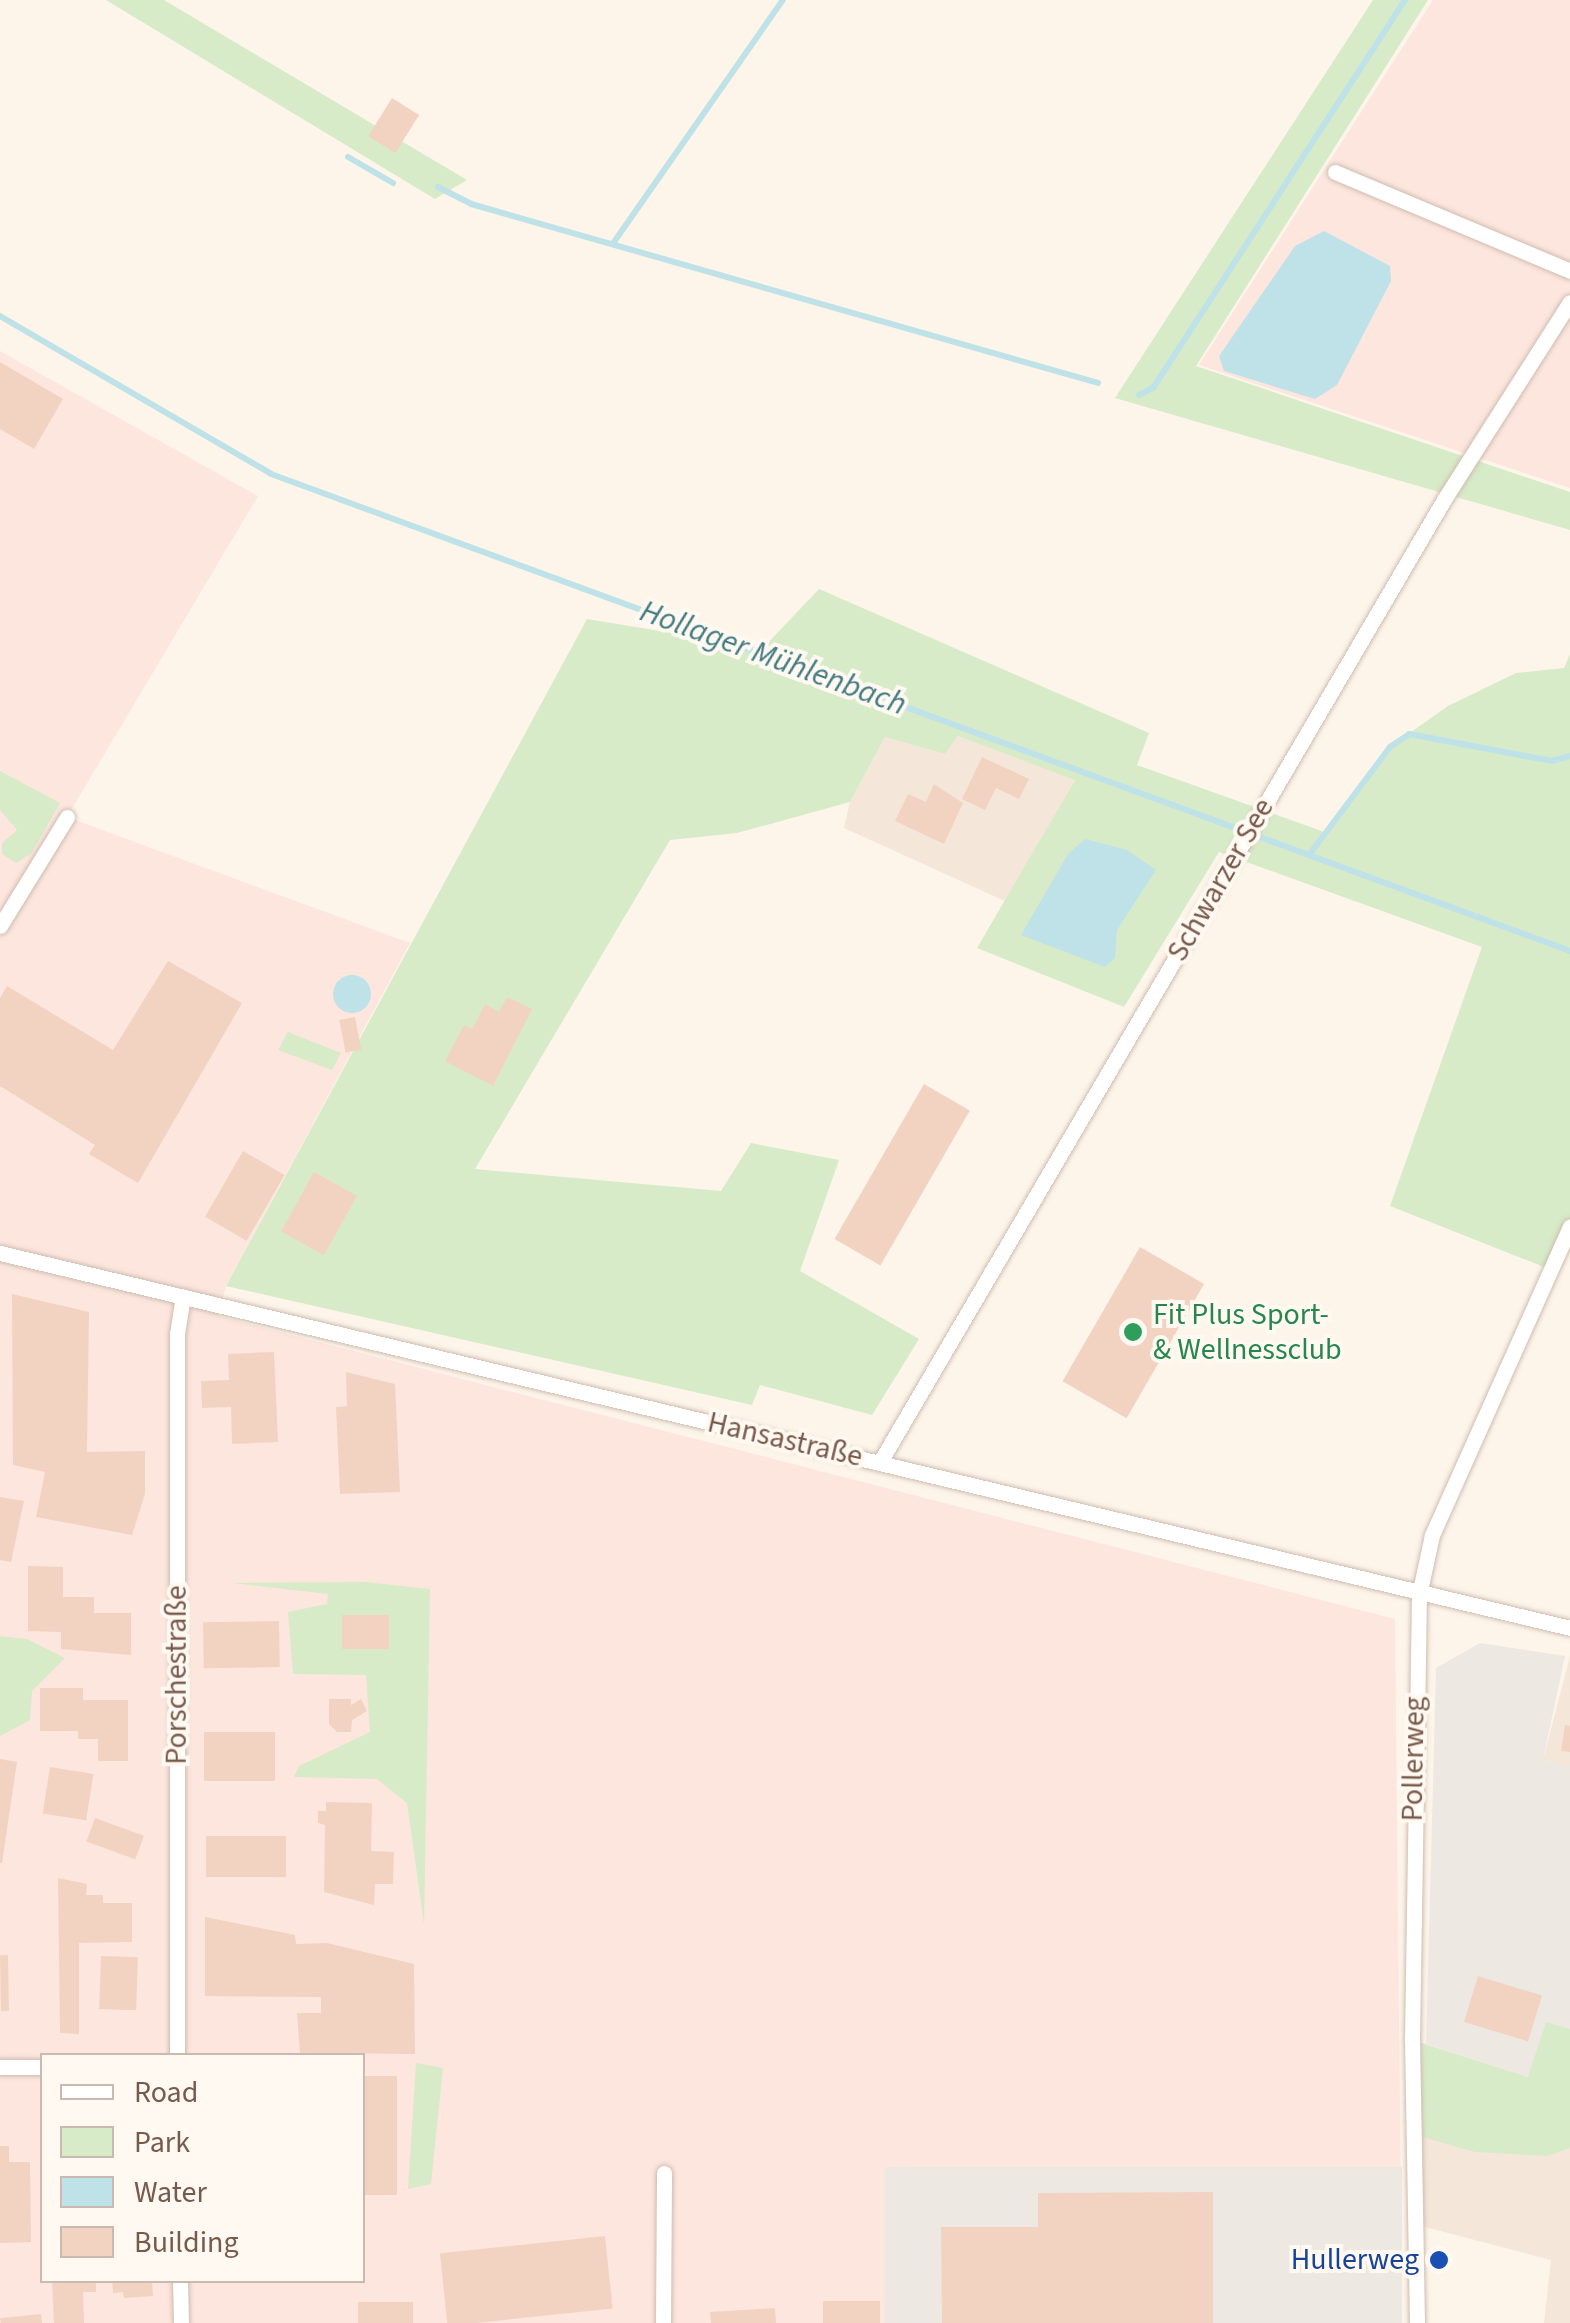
<!DOCTYPE html>
<html>
<head>
<meta charset="utf-8">
<style>
  body { margin:0 }
  #map { position:relative; width:1570px; height:2323px; overflow:hidden; background:#fdf5ea; font-family:"Source Sans 3",sans-serif }
  div>[style] { position:absolute }
  [style*='--x'] { left:calc(var(--x)*1px); top:calc(var(--y)*1px); width:calc(var(--w)*1px); rotate:calc(var(--a)*1deg) }
  .residential>* { inset:0; background:#f4e6d8 }
  .commercial>* { inset:0; background:#fce6de }
  .industrial>* { inset:0; background:#eee8e3; transform-origin:0 0 }
  .green>* { inset:0; background:#d7ebc8 }
  .water>* { inset:0; background:#bee2e7 }
  .round { border-radius:50% }
  .stream>* { height:6px; margin:-3px; padding:0 3px; transform-origin:3px; border-radius:3px; background:#bee2e7 }
  .building>* { inset:0; background:#f2d3c2; transform-origin:0 0 }
  .roads { filter:drop-shadow(0 0 2px #cfbcaf) drop-shadow(0 0 2px #cfbcaf) }
  .street>* { height:15px; margin:-7.5px; padding:0 7.5px; transform-origin:7.5px; border-radius:7.5px; background:#fff }
  .dots>* { width:28px; height:28px; translate:-50% -50%; box-sizing:border-box; border:5px solid #fff9f1; border-radius:50% }
  span { translate:-50% -50%; white-space:nowrap; text-align:center; line-height:1.15; -webkit-text-stroke:8px #fff9f1; paint-order:stroke }
  .street-label { font-size:30px; color:#785a4d }
  .leisure-label { font-size:30px; color:#27864d }
  .left { translate:0 -50%; text-align:left }
  .transit-label { font-size:30px; color:#164399 }
  .right { translate:-100% -50%; text-align:right }
  .water-label { font-size:32px; color:#437b83; font-style:italic }
  .legend { position:absolute; left:40px; top:2053px; width:325px; height:230px; box-sizing:border-box; background:#fff9f1; border:2px solid #c9b9af; margin:0; padding:12px 18px; list-style:none; font-size:30px; color:#785a4d }
  .legend li { display:flex; align-items:center; gap:20px; height:50px }
  .legend b { width:50px; border:2px solid #c9b9af }
</style>
</head>
<body>
<div id="map">
  <div class="residential">
    <i style="clip-path:polygon(958px 736px,1075px 779px,1007px 902px,844px 828px,850px 802px,885px 737px,945px 754px)"></i>
    <i style="clip-path:polygon(1570px 1656px,1570px 1766px,1543px 1760px)"></i>
    <i style="clip-path:polygon(1546px 2022px,1570px 2029px,1570px 2323px,1544px 2323px,1551px 2260px,1414px 2224px,1412px 2040px,1528px 2077px)"></i>
  </div>
  <div class="commercial">
    <i style="clip-path:polygon(1433px 0,1570px 0,1570px 488px,1199px 365px)"></i>
    <i style="clip-path:polygon(evenodd,0 351px,258px 496px,67px 817px,410px 943px,226px 1286px,218px 1316px,1395px 1619px,1402px 2323px,0 2323px,0 351px,42px 2056px,362px 2056px,362px 2280px,42px 2280px,42px 2056px)"></i>
  </div>
  <div class="industrial">
    <i style="clip-path:polygon(1480px 1643px,1565px 1656px,1543px 1760px,1570px 1766px,1570px 2029px,1546px 2023px,1529px 2077px,1426px 2044px,1436px 1668px)"></i>
    <i style="left:1402px;top:2167px;width:156px;height:517px;rotate:90deg"></i>
  </div>
  <div class="green">
    <i style="clip-path:polygon(106px 0,164px 0,467px 180px,435px 199px)"></i>
    <i style="clip-path:polygon(1373px 0,1428px 0,1196px 366px,1570px 492px,1570px 530px,1115px 398px)"></i>
    <i style="clip-path:polygon(819px 589px,1149px 733px,1137px 765px,1327px 833px,1390px 747px,1448px 706px,1516px 673px,1564px 668px,1570px 654px,1570px 1226px,1549px 1269px,1390px 1206px,1482px 947px,1219px 852px,1124px 1007px,977px 948px,1075px 780px,958px 736px,945px 754px,885px 737px,850px 802px,737px 833px,670px 840px,475px 1169px,721px 1191px,751px 1143px,839px 1160px,800px 1271px,919px 1339px,872px 1415px,760px 1385px,752px 1405px,226px 1286px,587px 619px,763px 648px)"></i>
    <i style="clip-path:polygon(0 771px,60px 803px,31px 854px,16px 863px,2px 854px,2px 843px,17px 830px,0 810px)"></i>
    <i style="clip-path:polygon(288px 1032px,341px 1053px,332px 1070px,278px 1050px)"></i>
    <i style="clip-path:polygon(365px 1582px,430px 1589px,424px 1924px,407px 1803px,377px 1779px,294px 1777px,299px 1766px,370px 1732px,366px 1675px,293px 1674px,288px 1612px,327px 1604px,328px 1594px,232px 1583px)"></i>
    <i style="clip-path:polygon(0 1636px,27px 1639px,65px 1658px,32px 1691px,30px 1720px,0 1736px)"></i>
    <i style="clip-path:polygon(1546px 2022px,1570px 2029px,1570px 2148px,1547px 2156px,1475px 2152px,1412px 2134px,1412px 2040px,1528px 2077px)"></i>
    <i style="clip-path:polygon(416px 2063px,443px 2068px,431px 2184px,408px 2189px)"></i>
  </div>
  <div class="water">
    <i style="clip-path:polygon(1324px 231px,1390px 266px,1391px 281px,1337px 385px,1315px 399px,1224px 371px,1219px 356px,1295px 246px)"></i>
    <i style="clip-path:polygon(1085px 839px,1127px 850px,1156px 870px,1117px 930px,1115px 958px,1105px 967px,1021px 935px,1068px 854px)"></i>
    <i class="round" style="left:333px;top:975px;width:38px;height:38px"></i>
  </div>
  <div class="stream">
    <i style="--x:348;--y:157;--w:52;--a:30"></i>
    <i style="--x:438;--y:187;--w:37;--a:27"></i>
    <i style="--x:471;--y:204;--w:652;--a:15.93"></i>
    <i style="--x:614;--y:242;--w:295;--a:-55.1"></i>
    <i style="--x:0;--y:316;--w:314;--a:30.2"></i>
    <i style="--x:271;--y:474;--w:1384;--a:20.16"></i>
    <i style="--x:1139;--y:395;--w:16;--a:-27"></i>
    <i style="--x:1153;--y:388;--w:463;--a:-57"></i>
    <i style="--x:1309;--y:855;--w:135;--a:-53.1"></i>
    <i style="--x:1390;--y:747;--w:23;--a:-34"></i>
    <i style="--x:1409;--y:734;--w:146;--a:10.7"></i>
    <i style="--x:1552;--y:761;--w:19;--a:-16"></i>
  </div>
  <div class="building">
    <i style="left:392px;top:98px;width:32px;height:45px;rotate:32deg"></i>
    <i style="clip-path:polygon(0 362px,63px 399px,34px 449px,0 429px)"></i>
    <i style="clip-path:polygon(982px 757px,1029px 779px,1019px 799px,996px 788px,985px 810px,962px 799px)"></i>
    <i style="clip-path:polygon(934px 784px,963px 803px,944px 844px,895px 821px,908px 794px,926px 802px)"></i>
    <i style="clip-path:polygon(168px 961px,242px 1003px,138px 1183px,89px 1154px,95px 1145px,0 1086px,0 998px,7px 986px,113px 1050px)"></i>
    <i style="clip-path:polygon(507px 997px,532px 1009px,493px 1086px,445px 1061px,464px 1025px,472px 1029px,485px 1004px,499px 1012px)"></i>
    <i style="left:355px;top:1017px;width:33px;height:16px;rotate:79deg"></i>
    <i style="left:924px;top:1084px;width:53px;height:179px;rotate:30deg"></i>
    <i style="left:243px;top:1151px;width:48px;height:76px;rotate:30deg"></i>
    <i style="left:314px;top:1172px;width:49px;height:68px;rotate:29deg"></i>
    <i style="left:1140px;top:1247px;width:74px;height:155px;rotate:30deg"></i>
    <i style="clip-path:polygon(12px 1294px,89px 1312px,87px 1452px,145px 1451px,145px 1494px,132px 1535px,36px 1517px,45px 1472px,13px 1465px)"></i>
    <i style="clip-path:polygon(274px 1352px,278px 1442px,232px 1444px,231px 1407px,202px 1408px,201px 1381px,229px 1380px,228px 1354px)"></i>
    <i style="clip-path:polygon(346px 1372px,395px 1384px,400px 1492px,340px 1494px,336px 1407px,347px 1406px)"></i>
    <i style="clip-path:polygon(0 1497px,24px 1501px,11px 1562px,0 1560px)"></i>
    <i style="clip-path:polygon(28px 1566px,63px 1567px,63px 1597px,94px 1597px,94px 1613px,131px 1613px,131px 1655px,61px 1649px,61px 1632px,28px 1631px)"></i>
    <i style="left:342px;top:1615px;width:47px;height:34px"></i>
    <i style="left:279px;top:1621px;width:46px;height:76px;rotate:89deg"></i>
    <i style="clip-path:polygon(40px 1688px,83px 1688px,83px 1700px,128px 1700px,128px 1761px,98px 1761px,98px 1739px,78px 1739px,78px 1731px,40px 1731px)"></i>
    <i style="clip-path:polygon(329px 1699px,351px 1699px,351px 1705px,361px 1699px,367px 1711px,352px 1720px,351px 1732px,337px 1732px,329px 1724px)"></i>
    <i style="clip-path:polygon(1565px 1725px,1570px 1726px,1570px 1752px,1561px 1751px)"></i>
    <i style="left:275px;top:1732px;width:49px;height:71px;rotate:90deg"></i>
    <i style="clip-path:polygon(0 1759px,17px 1762px,2px 1863px,0 1863px)"></i>
    <i style="left:50px;top:1767px;width:44px;height:47px;rotate:9deg"></i>
    <i style="clip-path:polygon(326px 1802px,372px 1803px,371px 1851px,394px 1852px,393px 1884px,375px 1884px,374px 1905px,324px 1892px,325px 1825px,318px 1823px,318px 1811px,326px 1811px)"></i>
    <i style="left:95px;top:1818px;width:52px;height:25px;rotate:20deg"></i>
    <i style="left:206px;top:1836px;width:80px;height:41px"></i>
    <i style="clip-path:polygon(58px 1878px,87px 1884px,86px 1895px,103px 1895px,103px 1903px,132px 1903px,132px 1942px,79px 1943px,79px 2034px,60px 2033px)"></i>
    <i style="clip-path:polygon(205px 1917px,295px 1935px,296px 1944px,327px 1943px,414px 1964px,415px 2054px,300px 2053px,297px 2013px,321px 2013px,321px 1997px,205px 1996px)"></i>
    <i style="left:8px;top:1955px;width:56px;height:8px;rotate:89deg"></i>
    <i style="left:101px;top:1956px;width:37px;height:53px;rotate:2deg"></i>
    <i style="left:1478px;top:1976px;width:67px;height:48px;rotate:17deg"></i>
    <i style="left:362px;top:2076px;width:35px;height:119px"></i>
    <i style="clip-path:polygon(0 2146px,9px 2146px,9px 2162px,30px 2162px,31px 2242px,0 2243px)"></i>
    <i style="clip-path:polygon(1213px 2192px,1213px 2323px,942px 2323px,941px 2227px,1038px 2227px,1038px 2193px)"></i>
    <i style="left:605px;top:2236px;width:73px;height:166px;rotate:84deg"></i>
    <i style="clip-path:polygon(52px 2280px,96px 2280px,96px 2292px,83px 2292px,84px 2323px,54px 2323px)"></i>
    <i style="clip-path:polygon(112px 2280px,152px 2280px,153px 2296px,124px 2298px,123px 2292px,113px 2293px)"></i>
    <i style="left:880px;top:2301px;width:22px;height:57px;rotate:90deg"></i>
    <i style="left:358px;top:2302px;width:55px;height:21px"></i>
    <i style="clip-path:polygon(775px 2308px,776px 2323px,711px 2323px,710px 2312px)"></i>
    <i style="left:41px;top:2314px;width:9px;height:41px;rotate:84deg"></i>
  </div>
  <div class="roads">
    <div class="street">
      <i style="--x:1335;--y:172;--w:255;--a:22.8"></i>
      <i style="--x:0;--y:926;--w:128;--a:-58.4"></i>
      <i style="--x:0;--y:1253;--w:1614;--a:13.43"></i>
      <i style="--x:880;--y:1462;--w:1117;--a:-59.63"></i>
      <i style="--x:1445;--y:498;--w:232;--a:-57.5"></i>
      <i style="--x:177;--y:2056;--w:722;--a:-90"></i>
      <i style="--x:177;--y:1334;--w:38;--a:-81"></i>
      <i style="--x:0;--y:2067;--w:42;--a:0"></i>
      <i style="--x:180;--y:2280;--w:43;--a:88.7"></i>
      <i style="--x:663;--y:2323;--w:150;--a:-89.6"></i>
      <i style="--x:1417;--y:2323;--w:283;--a:-91"></i>
      <i style="--x:1412;--y:2040;--w:445;--a:-89.1"></i>
      <i style="--x:1419;--y:1595;--w:61;--a:-77.8"></i>
      <i style="--x:1432;--y:1535;--w:338;--a:-65.9"></i>
    </div>
  </div>
  <div class="dots">
    <i style="left:1133px;top:1332px;background:#2e9e5b"></i>
    <i style="left:1439px;top:2260px;background:#1a4fb4"></i>
  </div>
  <div class="street-label">
    <span style="left:1221px;top:880px;rotate:-60deg">Schwarzer See</span>
    <span style="left:785px;top:1440px;rotate:13deg">Hansastraße</span>
    <span style="left:177px;top:1675px;rotate:-90deg">Porschestraße</span>
    <span style="left:1414px;top:1759px;rotate:-89deg">Pollerweg</span>
  </div>
  <div class="leisure-label">
    <span class="left" style="left:1153px;top:1332px">Fit Plus Sport-<br>&amp; Wellnessclub</span>
  </div>
  <div class="transit-label">
    <span class="right" style="left:1419px;top:2260px">Hullerweg</span>
  </div>
  <div class="water-label">
    <span style="left:773px;top:658px;rotate:20deg">Hollager Mühlenbach</span>
  </div>
  <ul class="legend">
  <li><b style="height:12px;background:#fff"></b>Road</li>
  <li><b style="height:28px;background:#d7ebc8"></b>Park</li>
  <li><b style="height:28px;background:#bee2e7"></b>Water</li>
  <li><b style="height:28px;background:#f2d3c2"></b>Building</li>
  </ul>
</div>
</body>
</html>
